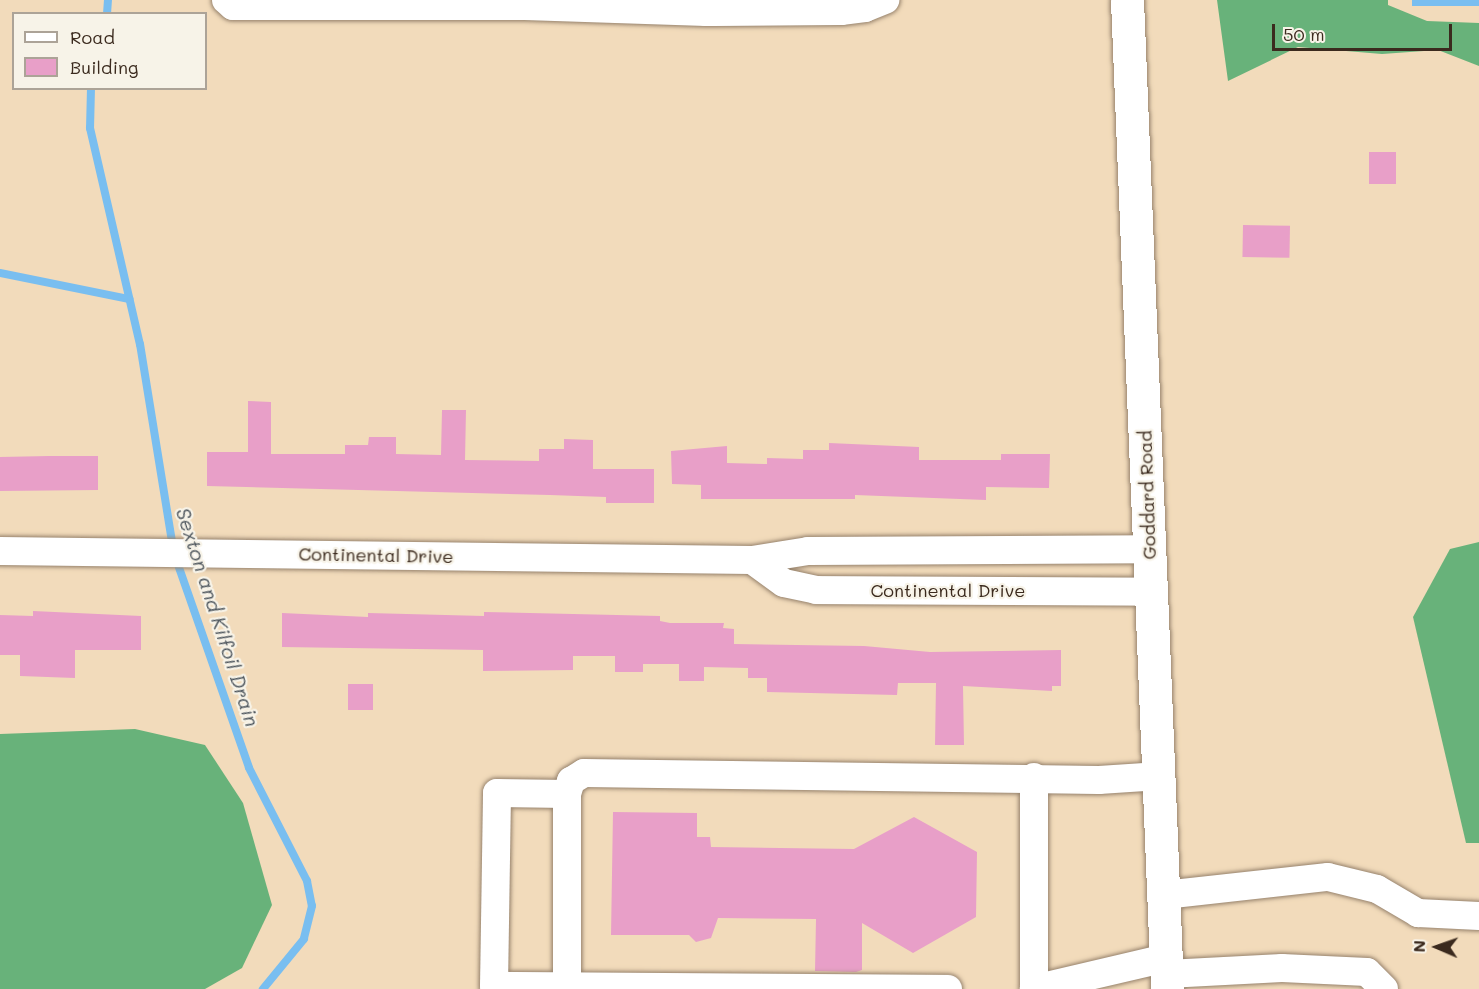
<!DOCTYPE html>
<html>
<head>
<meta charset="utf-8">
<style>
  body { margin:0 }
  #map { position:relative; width:1479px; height:989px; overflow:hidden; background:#f2dbbb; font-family:Mali,sans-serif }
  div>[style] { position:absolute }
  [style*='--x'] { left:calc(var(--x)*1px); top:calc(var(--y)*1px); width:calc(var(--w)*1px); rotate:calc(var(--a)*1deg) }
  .forest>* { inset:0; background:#68b27a }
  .water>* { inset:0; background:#79bef0; transform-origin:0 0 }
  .stream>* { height:8px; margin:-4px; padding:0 4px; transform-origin:4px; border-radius:4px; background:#79bef0 }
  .building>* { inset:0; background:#e89fc8; transform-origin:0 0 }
  .roads { filter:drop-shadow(0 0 2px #96826c) drop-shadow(0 0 2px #96826c) }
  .minor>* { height:28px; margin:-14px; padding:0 14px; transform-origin:14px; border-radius:14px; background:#fff }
  .major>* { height:33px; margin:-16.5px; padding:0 16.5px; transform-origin:16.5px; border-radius:16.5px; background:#fff }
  span { translate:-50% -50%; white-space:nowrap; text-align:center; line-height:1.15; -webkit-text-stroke:4.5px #f7f3e8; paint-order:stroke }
  .street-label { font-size:18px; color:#3b2a1e }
  .water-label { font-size:20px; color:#4e565d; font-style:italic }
  .legend { position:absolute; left:12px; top:12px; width:195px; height:78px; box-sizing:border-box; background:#f7f3e8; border:2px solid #aca397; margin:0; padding:8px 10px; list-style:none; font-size:18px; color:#3b2a1e }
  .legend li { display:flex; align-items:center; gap:12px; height:30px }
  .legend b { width:30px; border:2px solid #aca397 }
  .north { position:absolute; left:1407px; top:917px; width:60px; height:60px; -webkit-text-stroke:4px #f7f3e8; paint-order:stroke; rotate:272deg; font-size:16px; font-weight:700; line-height:24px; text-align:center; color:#3b2a1e }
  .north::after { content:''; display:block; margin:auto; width:21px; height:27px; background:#3b2a1e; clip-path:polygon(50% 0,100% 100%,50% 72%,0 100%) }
  .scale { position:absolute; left:1272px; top:24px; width:180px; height:27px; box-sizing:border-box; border:3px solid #3b2a1e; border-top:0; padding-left:8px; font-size:18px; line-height:21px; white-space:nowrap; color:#3b2a1e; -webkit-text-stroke:4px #f7f3e8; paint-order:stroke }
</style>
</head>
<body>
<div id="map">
  <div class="forest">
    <i style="clip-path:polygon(1217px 0,1388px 0,1388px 5px,1427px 21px,1479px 23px,1479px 66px,1438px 50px,1382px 54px,1298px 47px,1228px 81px)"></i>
    <i style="clip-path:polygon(1479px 542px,1479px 843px,1466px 843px,1413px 617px,1450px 549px)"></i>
    <i style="clip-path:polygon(135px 729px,205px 745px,243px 803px,272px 905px,242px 968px,205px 989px,0 989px,0 734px)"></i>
  </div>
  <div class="water">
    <i style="left:1412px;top:0;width:67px;height:6px"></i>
  </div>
  <div class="stream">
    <i style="--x:107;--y:14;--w:14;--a:-86"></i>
    <i style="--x:91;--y:88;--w:40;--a:91.4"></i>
    <i style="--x:90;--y:128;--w:222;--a:77"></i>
    <i style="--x:140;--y:344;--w:207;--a:80.8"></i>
    <i style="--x:0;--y:273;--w:132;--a:11.4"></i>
    <i style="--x:176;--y:559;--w:221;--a:70.7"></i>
    <i style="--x:249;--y:768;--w:127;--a:62.8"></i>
    <i style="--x:307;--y:881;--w:25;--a:79"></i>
    <i style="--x:312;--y:906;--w:34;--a:104"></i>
    <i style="--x:304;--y:939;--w:65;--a:129.4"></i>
  </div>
  <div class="building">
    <i style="left:1369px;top:152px;width:27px;height:32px"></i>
    <i style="left:1243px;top:225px;width:47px;height:32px;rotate:1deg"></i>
    <i style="clip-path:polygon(248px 401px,271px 402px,271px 454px,345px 454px,345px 445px,368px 445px,369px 437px,396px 437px,396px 454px,441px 455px,442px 410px,466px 410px,465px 460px,539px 461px,539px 449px,564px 449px,564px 439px,593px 440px,593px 469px,654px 469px,654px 503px,606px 503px,606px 497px,550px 495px,207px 486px,207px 452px,248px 452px)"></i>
    <i style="clip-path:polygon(829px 443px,919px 447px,919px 460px,1001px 460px,1001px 454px,1050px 454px,1049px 488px,986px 487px,986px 500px,855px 495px,855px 499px,701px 499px,701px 485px,672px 484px,671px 451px,727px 446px,727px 463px,767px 464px,767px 458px,803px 459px,803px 450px,829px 450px)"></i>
    <i style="clip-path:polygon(49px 456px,98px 456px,98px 490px,0 491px,0 457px)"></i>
    <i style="clip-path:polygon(33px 611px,141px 616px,141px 650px,75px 650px,75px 678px,20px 676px,20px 655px,0 655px,0 615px,33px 616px)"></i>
    <i style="clip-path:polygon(484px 612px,660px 616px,660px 621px,670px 623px,724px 623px,723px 628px,734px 629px,734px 644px,864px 646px,930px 652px,1061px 650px,1061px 686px,1052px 686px,1052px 691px,963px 686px,964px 745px,935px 745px,936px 683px,898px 683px,897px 695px,767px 692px,767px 678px,748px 678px,748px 668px,704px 667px,704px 681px,679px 681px,679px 664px,643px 664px,643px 672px,615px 672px,615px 656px,573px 656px,573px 670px,483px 671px,483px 650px,282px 647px,282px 613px,368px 617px,368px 613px,484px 616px)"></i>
    <i style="left:348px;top:684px;width:25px;height:26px"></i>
    <i style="clip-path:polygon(613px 812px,697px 813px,697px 837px,710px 837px,711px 847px,854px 849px,914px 817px,977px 852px,976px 917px,913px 953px,862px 923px,862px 970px,856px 972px,815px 971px,816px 919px,718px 918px,711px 938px,696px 942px,689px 935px,611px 935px)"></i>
  </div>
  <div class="roads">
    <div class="minor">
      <i style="--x:226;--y:0;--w:9;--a:41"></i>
      <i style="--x:233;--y:6;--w:292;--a:0"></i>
      <i style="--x:525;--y:6;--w:181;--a:1.9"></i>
      <i style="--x:706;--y:12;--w:135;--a:-0.4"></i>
      <i style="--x:841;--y:11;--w:24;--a:-7"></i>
      <i style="--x:865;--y:8;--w:22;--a:-22"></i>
      <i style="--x:0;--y:551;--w:752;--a:0.69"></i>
      <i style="--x:752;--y:560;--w:57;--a:-9.1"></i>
      <i style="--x:808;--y:551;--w:341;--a:-0.3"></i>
      <i style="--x:752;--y:560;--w:39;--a:36"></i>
      <i style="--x:784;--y:583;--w:33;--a:12"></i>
      <i style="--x:816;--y:590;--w:335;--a:0.3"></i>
      <i style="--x:567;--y:794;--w:193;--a:90"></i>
      <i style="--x:1164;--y:895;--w:165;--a:-6.3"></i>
      <i style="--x:1328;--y:877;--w:50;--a:13.8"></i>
      <i style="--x:1377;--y:889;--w:48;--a:30.3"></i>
      <i style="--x:1418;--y:913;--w:61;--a:2.8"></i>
      <i style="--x:1167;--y:974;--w:115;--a:-3"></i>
      <i style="--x:1282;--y:968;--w:85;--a:2.7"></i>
      <i style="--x:1367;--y:972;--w:24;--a:45"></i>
      <i style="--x:948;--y:989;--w:454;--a:-179.6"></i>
      <i style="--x:494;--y:986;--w:193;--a:-89.1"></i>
      <i style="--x:497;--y:793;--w:70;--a:0.8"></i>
      <i style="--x:567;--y:794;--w:14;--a:-73"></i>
      <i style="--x:571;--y:781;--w:15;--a:-32"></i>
      <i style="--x:584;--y:773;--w:515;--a:0.78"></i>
      <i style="--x:1099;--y:780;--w:61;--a:-3.8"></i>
      <i style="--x:1034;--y:989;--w:212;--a:-90"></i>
      <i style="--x:1034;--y:989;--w:136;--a:-13.2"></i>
    </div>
    <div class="major">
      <i style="--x:1127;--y:0;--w:990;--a:87.68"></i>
    </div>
  </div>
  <div class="street-label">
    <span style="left:1147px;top:495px;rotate:-92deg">Goddard Road</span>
    <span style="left:376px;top:555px;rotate:1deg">Continental Drive</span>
    <span style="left:948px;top:590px">Continental Drive</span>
  </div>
  <div class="water-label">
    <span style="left:218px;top:617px;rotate:72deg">Sexton and Kilfoil Drain</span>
  </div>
  <ul class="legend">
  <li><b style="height:8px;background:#fff"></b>Road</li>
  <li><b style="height:16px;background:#e89fc8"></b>Building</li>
  </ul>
  <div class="north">N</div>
  <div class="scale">50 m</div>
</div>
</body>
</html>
